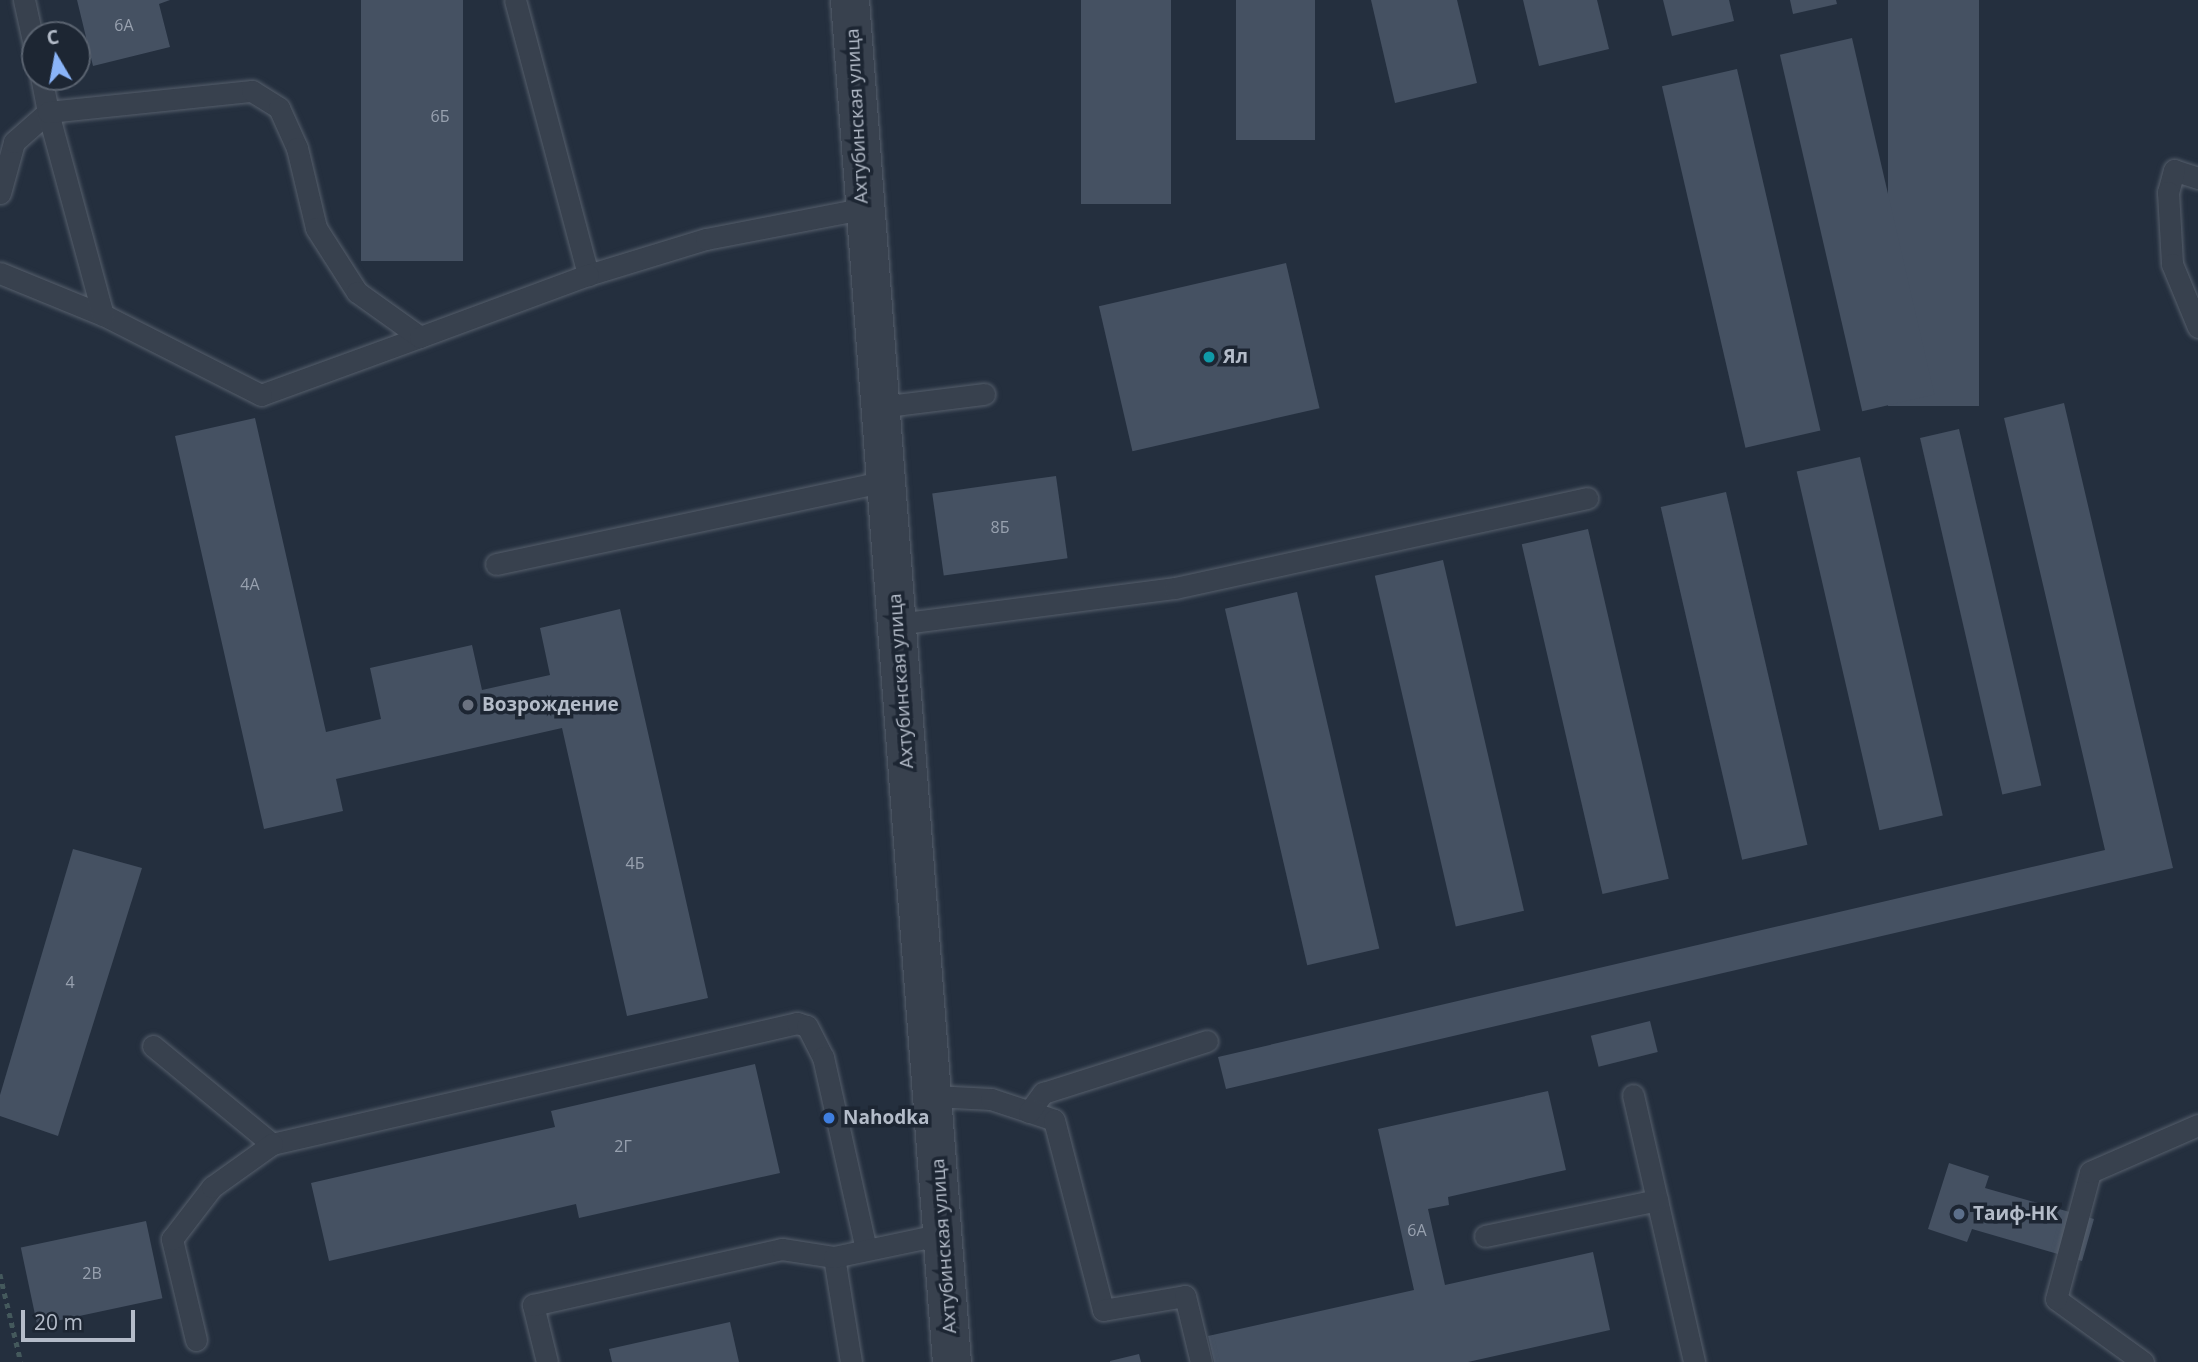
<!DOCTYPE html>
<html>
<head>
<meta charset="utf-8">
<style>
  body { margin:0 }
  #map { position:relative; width:2198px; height:1362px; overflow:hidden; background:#242f3e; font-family:"Open Sans",sans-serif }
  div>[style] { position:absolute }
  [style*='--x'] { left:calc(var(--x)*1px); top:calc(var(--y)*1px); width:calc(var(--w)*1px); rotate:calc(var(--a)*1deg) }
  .building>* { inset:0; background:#455162; transform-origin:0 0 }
  .path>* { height:4.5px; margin-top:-2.25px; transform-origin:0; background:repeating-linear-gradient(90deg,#44595c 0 5px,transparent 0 10px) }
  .roads { filter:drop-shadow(0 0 2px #565f6c) drop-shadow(0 0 2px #565f6c) }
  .lane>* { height:21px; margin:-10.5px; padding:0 10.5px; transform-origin:10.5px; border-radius:10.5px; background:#38414e }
  .street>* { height:38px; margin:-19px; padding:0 19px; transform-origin:19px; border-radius:19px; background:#38414e }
  .dots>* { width:19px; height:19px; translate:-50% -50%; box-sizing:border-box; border:4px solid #1d2633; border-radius:50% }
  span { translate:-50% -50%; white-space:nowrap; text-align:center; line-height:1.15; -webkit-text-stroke:7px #1d2633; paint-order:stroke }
  .number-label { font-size:16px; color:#98a1af }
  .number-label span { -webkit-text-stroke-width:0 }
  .street-label { font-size:19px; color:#b4bcc9 }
  .poi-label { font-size:19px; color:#b4bcc9; font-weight:700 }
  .left { translate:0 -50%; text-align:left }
  .north { position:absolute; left:21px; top:21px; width:70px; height:70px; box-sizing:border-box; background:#1d2633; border:2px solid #59626f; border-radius:50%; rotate:350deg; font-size:19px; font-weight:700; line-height:28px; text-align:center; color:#b4bcc9 }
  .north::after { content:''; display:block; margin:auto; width:24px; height:32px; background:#8ab4f8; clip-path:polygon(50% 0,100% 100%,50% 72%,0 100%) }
  .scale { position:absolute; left:21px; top:1310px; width:114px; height:32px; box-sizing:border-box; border:4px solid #b4bcc9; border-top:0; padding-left:9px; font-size:21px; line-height:24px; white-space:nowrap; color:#b4bcc9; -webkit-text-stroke:5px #1d2633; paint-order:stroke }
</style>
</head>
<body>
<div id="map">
  <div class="building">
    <i style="clip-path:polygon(77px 0,170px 0,159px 4px,170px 47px,93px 66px)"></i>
    <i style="left:361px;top:0;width:102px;height:261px"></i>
    <i style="left:1081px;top:0;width:90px;height:204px"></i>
    <i style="left:1236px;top:0;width:79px;height:140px"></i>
    <i style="clip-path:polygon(1371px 0,1457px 0,1477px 83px,1395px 103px)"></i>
    <i style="clip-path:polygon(1523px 0,1597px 0,1609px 49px,1539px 66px)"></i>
    <i style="clip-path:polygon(1663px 0,1729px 0,1734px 21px,1672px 36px)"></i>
    <i style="clip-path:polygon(1790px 0,1836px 0,1837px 4px,1793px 14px)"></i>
    <i style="left:1888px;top:0;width:91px;height:406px"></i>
    <i style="left:1852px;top:38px;width:366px;height:74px;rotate:77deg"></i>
    <i style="left:1737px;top:69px;width:371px;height:77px;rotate:77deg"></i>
    <i style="left:1286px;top:263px;width:149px;height:192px;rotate:77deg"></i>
    <i style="clip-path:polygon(2064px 403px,2173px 868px,1226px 1089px,1218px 1057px,2105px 850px,2004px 418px)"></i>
    <i style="clip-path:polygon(255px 418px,326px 732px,381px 719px,370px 668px,472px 645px,482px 690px,550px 675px,540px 628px,620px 609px,708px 998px,627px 1016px,562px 728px,336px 779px,343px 811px,264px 829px,175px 436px)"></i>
    <i style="left:1959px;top:429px;width:366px;height:40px;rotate:77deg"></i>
    <i style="left:1860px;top:457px;width:368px;height:65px;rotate:77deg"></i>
    <i style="left:1056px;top:476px;width:83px;height:125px;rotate:82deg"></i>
    <i style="left:1726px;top:492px;width:362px;height:67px;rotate:77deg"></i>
    <i style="left:1588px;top:529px;width:359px;height:68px;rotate:77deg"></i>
    <i style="left:1443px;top:560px;width:360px;height:70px;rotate:77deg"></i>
    <i style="left:1297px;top:592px;width:366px;height:74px;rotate:77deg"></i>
    <i style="clip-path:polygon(73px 849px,142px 868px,58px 1136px,0 1116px,0 1095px)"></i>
    <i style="left:1650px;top:1021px;width:32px;height:61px;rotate:76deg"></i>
    <i style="clip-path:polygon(755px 1064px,780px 1173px,579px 1218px,576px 1204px,329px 1261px,311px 1183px,555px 1127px,551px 1111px)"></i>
    <i style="clip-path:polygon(1548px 1091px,1566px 1170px,1448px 1197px,1449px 1205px,1428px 1209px,1445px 1285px,1593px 1252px,1610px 1330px,1468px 1362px,1214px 1362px,1208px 1336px,1414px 1290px,1378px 1129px)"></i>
    <i style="clip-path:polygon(1949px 1163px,1989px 1176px,1985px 1188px,2094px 1219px,2082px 1261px,1972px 1229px,1967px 1242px,1928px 1229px)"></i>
    <i style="left:146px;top:1221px;width:79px;height:128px;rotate:78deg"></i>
    <i style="clip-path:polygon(730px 1322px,739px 1362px,612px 1362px,609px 1349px)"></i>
    <i style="clip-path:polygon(1139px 1354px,1141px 1362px,1110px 1362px,1110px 1361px)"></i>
  </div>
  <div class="path">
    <i style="--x:0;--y:1274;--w:90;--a:76.6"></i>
  </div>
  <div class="roads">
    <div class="lane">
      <i style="--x:24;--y:0;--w:51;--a:77.6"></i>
      <i style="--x:515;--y:0;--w:285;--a:75.1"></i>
      <i style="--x:588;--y:275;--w:123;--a:-17"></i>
      <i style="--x:706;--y:239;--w:159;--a:-10.9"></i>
      <i style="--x:2198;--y:178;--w:25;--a:-162"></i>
      <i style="--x:2174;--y:170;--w:23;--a:105"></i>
      <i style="--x:2168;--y:192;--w:72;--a:86.8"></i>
      <i style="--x:2172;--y:264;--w:68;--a:67.6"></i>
      <i style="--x:0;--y:193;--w:53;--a:-74.6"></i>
      <i style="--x:14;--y:142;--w:45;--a:-41.4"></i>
      <i style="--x:48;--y:112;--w:36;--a:-101"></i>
      <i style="--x:0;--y:273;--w:111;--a:22.2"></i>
      <i style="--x:420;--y:337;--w:169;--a:160"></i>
      <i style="--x:261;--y:395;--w:177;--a:-153.1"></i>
      <i style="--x:103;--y:315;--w:210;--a:-105.2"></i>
      <i style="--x:48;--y:112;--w:205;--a:-5.9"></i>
      <i style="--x:252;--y:91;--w:32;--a:32"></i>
      <i style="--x:279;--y:108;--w:44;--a:65.8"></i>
      <i style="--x:297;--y:148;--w:82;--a:76.6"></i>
      <i style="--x:316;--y:228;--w:76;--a:57.4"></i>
      <i style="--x:357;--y:292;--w:77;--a:35.5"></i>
      <i style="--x:420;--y:337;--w:179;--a:-20.3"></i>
      <i style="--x:879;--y:407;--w:106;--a:-7.1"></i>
      <i style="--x:496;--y:564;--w:398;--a:-12"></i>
      <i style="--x:897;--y:624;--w:280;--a:-7.4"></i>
      <i style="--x:1175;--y:588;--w:422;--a:-12.3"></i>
      <i style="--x:153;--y:1046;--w:154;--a:39.5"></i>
      <i style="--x:272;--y:1144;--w:539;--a:-12.98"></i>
      <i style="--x:797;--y:1023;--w:10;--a:17"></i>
      <i style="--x:807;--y:1026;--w:35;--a:63"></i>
      <i style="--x:823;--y:1057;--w:197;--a:77.4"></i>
      <i style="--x:1633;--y:1095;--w:274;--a:77.1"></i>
      <i style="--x:933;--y:1096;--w:58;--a:3"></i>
      <i style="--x:991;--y:1099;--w:66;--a:18.4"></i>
      <i style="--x:1054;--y:1120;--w:196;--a:75.5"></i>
      <i style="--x:1103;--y:1310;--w:83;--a:-9.7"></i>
      <i style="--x:1185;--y:1296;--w:68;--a:76.4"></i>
      <i style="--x:1029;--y:1112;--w:24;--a:-54"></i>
      <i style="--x:1043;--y:1093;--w:172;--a:-17.6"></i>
      <i style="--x:1485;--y:1236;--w:176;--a:-11.8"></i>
      <i style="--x:834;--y:1257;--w:106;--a:80.8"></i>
      <i style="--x:196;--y:1340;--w:104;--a:-103.4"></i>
      <i style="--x:172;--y:1239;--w:66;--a:-52.4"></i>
      <i style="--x:212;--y:1187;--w:74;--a:-35.6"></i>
      <i style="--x:547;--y:1362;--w:59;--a:-103.8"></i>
      <i style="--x:533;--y:1305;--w:255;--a:-12.7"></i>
      <i style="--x:782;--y:1249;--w:53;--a:8.7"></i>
      <i style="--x:834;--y:1257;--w:111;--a:-11.9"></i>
      <i style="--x:2143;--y:1362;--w:107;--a:-144.1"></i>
      <i style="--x:2056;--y:1299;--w:131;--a:-75"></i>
      <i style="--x:2090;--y:1172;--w:118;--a:-23.5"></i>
    </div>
    <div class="street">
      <i style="--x:850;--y:0;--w:1366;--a:85.72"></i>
    </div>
  </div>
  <div class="dots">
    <i style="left:1209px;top:357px;background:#0f9aa8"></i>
    <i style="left:468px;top:705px;background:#6b7280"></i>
    <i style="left:829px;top:1118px;background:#3f7fe0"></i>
    <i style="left:1959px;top:1214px;background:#5c6f8a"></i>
  </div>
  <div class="number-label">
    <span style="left:124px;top:25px">6А</span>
    <span style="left:440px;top:116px">6Б</span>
    <span style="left:1000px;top:527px">8Б</span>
    <span style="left:250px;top:584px">4А</span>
    <span style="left:635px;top:863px">4Б</span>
    <span style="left:70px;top:982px">4</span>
    <span style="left:623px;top:1146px">2Г</span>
    <span style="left:1417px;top:1230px">6А</span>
    <span style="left:92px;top:1273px">2В</span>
  </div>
  <div class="street-label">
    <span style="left:857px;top:116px;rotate:-93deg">Ахтубинская улица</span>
    <span style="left:901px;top:681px;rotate:-94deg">Ахтубинская улица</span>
    <span style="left:944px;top:1246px;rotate:-94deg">Ахтубинская улица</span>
  </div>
  <div class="poi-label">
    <span class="left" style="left:1223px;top:357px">Ял</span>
    <span class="left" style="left:482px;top:705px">Возрождение</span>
    <span class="left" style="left:843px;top:1118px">Nahodka</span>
    <span class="left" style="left:1973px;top:1214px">Таиф-НК</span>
  </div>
  <div class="north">С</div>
  <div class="scale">20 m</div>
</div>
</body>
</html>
